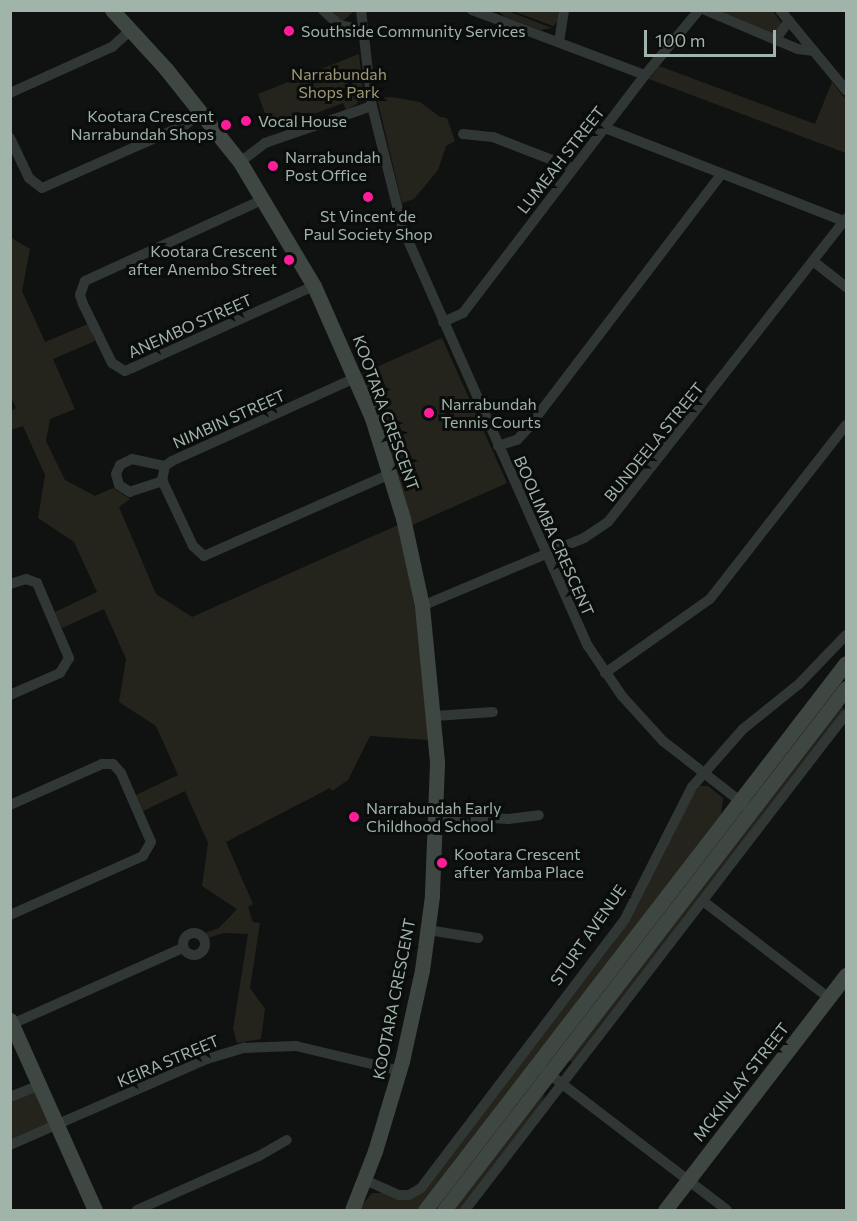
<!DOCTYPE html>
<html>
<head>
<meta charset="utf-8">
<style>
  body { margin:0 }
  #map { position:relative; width:857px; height:1221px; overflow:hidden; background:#101211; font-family:Commissioner,sans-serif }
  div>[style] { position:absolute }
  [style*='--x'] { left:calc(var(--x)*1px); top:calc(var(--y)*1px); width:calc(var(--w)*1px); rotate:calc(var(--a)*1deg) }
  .green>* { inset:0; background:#25241c }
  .street>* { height:10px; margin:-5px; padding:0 5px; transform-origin:5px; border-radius:5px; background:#313735 }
  .street>.ring { margin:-5px; padding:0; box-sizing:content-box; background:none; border:10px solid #313735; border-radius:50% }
  .secondary>* { height:15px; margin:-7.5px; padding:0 7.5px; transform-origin:7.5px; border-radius:7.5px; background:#3f4743 }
  .dots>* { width:16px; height:16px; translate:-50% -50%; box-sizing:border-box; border:3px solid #0b0d0c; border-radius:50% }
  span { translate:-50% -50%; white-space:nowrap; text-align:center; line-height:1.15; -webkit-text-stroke:6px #0b0d0c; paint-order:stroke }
  .poi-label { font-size:16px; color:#a0b4a9 }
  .left { translate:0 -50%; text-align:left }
  .right { translate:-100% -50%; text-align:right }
  .park-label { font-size:16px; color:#a09976 }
  .street-label { font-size:16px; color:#a0b4a9 }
  .frame { position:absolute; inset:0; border:12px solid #a0b4a9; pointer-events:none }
  .scale { position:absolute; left:644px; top:30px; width:132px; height:27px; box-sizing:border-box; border:3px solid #a0b4a9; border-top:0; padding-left:8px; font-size:18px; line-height:21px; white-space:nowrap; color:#a0b4a9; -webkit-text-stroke:4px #0b0d0c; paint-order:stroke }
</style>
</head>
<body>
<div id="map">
  <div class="green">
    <i style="clip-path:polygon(326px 11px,352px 11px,353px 12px,342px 22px)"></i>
    <i style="clip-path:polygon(498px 11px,508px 11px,552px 28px,540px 30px,505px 17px)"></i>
    <i style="clip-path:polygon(513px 11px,558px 11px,558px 21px,553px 26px)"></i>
    <i style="clip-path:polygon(713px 11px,773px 11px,782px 24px,777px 35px)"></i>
    <i style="clip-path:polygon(359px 54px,363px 90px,357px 104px,346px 110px,343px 103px,271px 130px,258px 94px)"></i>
    <i style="clip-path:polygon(659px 66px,815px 124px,832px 82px,846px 100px,846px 153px,649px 79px)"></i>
    <i style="clip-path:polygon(392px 97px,420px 102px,440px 117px,447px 118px,455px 141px,446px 146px,438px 170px,414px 199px,402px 203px,377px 98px)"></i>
    <i style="clip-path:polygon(10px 237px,30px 249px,22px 291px,45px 342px,88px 324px,95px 341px,53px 359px,75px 409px,50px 419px,46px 441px,65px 480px,95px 496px,113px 488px,130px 499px,119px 507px,156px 594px,192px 617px,398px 525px,417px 618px,429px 740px,370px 736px,348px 780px,332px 791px,330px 788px,226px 842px,253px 904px,248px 907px,253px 922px,260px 923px,250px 988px,265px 1009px,261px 1039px,237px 1043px,233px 1029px,248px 934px,223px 933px,208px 938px,205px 933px,219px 928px,237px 909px,202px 886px,208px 843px,185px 791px,143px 811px,136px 795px,178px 775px,156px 726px,119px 702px,126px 659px,104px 609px,62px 628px,55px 612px,97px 592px,74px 542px,38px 518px,45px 475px,23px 426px,11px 430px,11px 411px,16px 408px,10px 395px)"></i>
    <i style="clip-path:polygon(442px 338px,507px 483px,410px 526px,361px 374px)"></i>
    <i style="clip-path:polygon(841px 706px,844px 708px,839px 717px,572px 1062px,569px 1060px)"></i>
    <i style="clip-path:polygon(699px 786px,708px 786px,723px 798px,721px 814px,418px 1210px,358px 1210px,372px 1193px,423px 1192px,612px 945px,632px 915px,680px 814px)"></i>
    <i style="clip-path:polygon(35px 1092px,49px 1123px,11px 1142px,10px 1101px)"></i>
    <i style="clip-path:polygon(544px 1094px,542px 1104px,460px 1210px,451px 1210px)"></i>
  </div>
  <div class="street">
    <i style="--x:323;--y:10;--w:22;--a:43"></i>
    <i style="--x:339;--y:25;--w:24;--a:12"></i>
    <i style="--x:361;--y:10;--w:97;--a:83.5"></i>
    <i style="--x:372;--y:106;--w:127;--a:75.9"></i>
    <i style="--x:403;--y:229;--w:456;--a:66.1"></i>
    <i style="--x:588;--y:646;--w:60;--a:55.8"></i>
    <i style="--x:622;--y:696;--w:61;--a:47.7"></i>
    <i style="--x:663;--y:741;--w:104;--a:38"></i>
    <i style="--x:472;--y:10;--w:185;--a:20.6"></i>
    <i style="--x:705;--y:10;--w:101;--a:22.8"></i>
    <i style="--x:798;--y:49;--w:16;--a:7"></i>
    <i style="--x:780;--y:10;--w:104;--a:50.5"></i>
    <i style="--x:775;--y:40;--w:24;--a:-54"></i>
    <i style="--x:559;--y:42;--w:32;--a:-81"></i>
    <i style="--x:10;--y:93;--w:112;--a:-24.3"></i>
    <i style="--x:112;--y:47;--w:25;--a:-42"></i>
    <i style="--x:605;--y:128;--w:256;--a:21.3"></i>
    <i style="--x:463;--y:134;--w:30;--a:6"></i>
    <i style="--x:493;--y:137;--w:86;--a:21.2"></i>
    <i style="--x:10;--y:138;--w:44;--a:64.6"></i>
    <i style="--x:29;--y:178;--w:16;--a:38"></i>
    <i style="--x:42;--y:188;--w:156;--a:-23.8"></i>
    <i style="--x:185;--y:125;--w:21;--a:-37"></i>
    <i style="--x:240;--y:162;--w:31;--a:-37"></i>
    <i style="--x:265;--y:143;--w:113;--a:-19.1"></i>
    <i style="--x:264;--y:199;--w:197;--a:155.4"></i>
    <i style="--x:85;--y:281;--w:15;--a:110"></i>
    <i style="--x:80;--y:295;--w:9;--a:72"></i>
    <i style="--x:83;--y:304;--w:66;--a:63.8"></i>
    <i style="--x:112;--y:363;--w:15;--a:32"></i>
    <i style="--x:125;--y:371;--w:8;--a:-23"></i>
    <i style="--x:132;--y:368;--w:200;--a:-24.3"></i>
    <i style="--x:813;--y:261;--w:42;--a:38.2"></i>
    <i style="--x:443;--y:322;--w:22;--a:-24"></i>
    <i style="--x:463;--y:313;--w:300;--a:-52.6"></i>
    <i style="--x:645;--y:75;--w:85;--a:-50.3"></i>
    <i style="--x:355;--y:378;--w:201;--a:155.6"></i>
    <i style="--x:172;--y:461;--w:9;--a:144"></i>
    <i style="--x:165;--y:466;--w:14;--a:102"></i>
    <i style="--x:162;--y:480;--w:73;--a:64.8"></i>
    <i style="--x:193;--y:546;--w:15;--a:42"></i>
    <i style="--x:204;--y:556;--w:203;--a:-23.8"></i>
    <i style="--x:498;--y:446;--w:20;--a:-18"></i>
    <i style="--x:517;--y:440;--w:16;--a:-47"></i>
    <i style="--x:528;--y:428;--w:318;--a:-52.7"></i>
    <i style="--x:163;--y:481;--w:35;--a:162"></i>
    <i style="--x:130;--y:492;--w:13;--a:-148"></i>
    <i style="--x:119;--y:485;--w:11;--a:-105"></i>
    <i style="--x:116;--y:474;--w:10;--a:-66"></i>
    <i style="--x:120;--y:465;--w:13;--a:-27"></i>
    <i style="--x:132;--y:459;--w:34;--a:12"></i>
    <i style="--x:10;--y:584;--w:17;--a:-17"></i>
    <i style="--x:26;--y:579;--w:12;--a:20"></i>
    <i style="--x:37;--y:583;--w:82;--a:66.9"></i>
    <i style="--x:69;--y:658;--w:17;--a:121"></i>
    <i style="--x:60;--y:673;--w:55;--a:156.3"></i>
    <i style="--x:422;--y:606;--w:176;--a:-22.8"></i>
    <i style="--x:584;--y:538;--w:29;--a:-34"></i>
    <i style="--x:608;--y:522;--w:386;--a:-51.9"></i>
    <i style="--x:605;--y:673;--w:128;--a:-35.2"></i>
    <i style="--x:710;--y:599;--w:221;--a:-52"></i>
    <i style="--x:435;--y:716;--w:58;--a:-3.9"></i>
    <i style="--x:10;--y:805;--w:101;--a:-24"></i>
    <i style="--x:102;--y:764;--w:11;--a:0"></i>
    <i style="--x:113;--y:764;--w:12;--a:48"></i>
    <i style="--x:121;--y:773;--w:75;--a:66.5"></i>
    <i style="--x:151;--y:842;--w:16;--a:120"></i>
    <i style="--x:143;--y:856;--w:145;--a:156.1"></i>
    <i style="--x:437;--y:815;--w:71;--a:3.2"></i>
    <i style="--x:508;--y:819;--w:31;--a:-7"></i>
    <i style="--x:703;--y:901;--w:159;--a:37.6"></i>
    <i style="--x:428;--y:930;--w:51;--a:9.1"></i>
    <i class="ring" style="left:183px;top:933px;width:12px;height:12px"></i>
    <i style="--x:12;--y:1024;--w:187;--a:-24"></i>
    <i style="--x:544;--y:1070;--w:230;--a:37.4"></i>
    <i style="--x:10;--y:1097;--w:31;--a:-22"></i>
    <i style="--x:10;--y:1145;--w:215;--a:-23.6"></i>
    <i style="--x:207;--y:1059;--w:39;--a:-17"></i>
    <i style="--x:244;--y:1048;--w:52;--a:-2.2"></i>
    <i style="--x:296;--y:1046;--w:107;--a:13.5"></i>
    <i style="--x:365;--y:1180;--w:37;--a:24"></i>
    <i style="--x:399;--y:1195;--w:10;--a:0"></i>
    <i style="--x:409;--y:1195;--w:14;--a:-30"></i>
    <i style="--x:421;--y:1188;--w:338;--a:-52.8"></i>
    <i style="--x:625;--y:919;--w:148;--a:-63.1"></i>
    <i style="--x:692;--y:787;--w:77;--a:-48.7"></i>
    <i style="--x:743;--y:729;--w:72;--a:-38.8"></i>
    <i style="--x:799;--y:684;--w:68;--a:-46.2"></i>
    <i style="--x:137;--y:1210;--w:133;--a:-23.9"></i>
    <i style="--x:259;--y:1156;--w:32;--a:-30"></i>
    <i style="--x:465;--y:1210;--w:625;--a:-52.47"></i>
  </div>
  <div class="secondary">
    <i style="--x:112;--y:10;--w:80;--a:47.5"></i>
    <i style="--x:166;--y:69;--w:119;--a:51.5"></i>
    <i style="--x:240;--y:162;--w:144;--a:59.2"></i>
    <i style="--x:314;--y:286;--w:144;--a:66.3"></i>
    <i style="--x:372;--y:418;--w:105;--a:72.8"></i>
    <i style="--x:403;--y:518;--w:90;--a:77.8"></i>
    <i style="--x:422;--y:606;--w:158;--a:84.5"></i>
    <i style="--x:437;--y:763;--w:133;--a:92.2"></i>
    <i style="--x:432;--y:896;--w:75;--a:97.7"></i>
    <i style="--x:422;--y:970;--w:93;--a:102.4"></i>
    <i style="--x:402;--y:1061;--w:94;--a:106.7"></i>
    <i style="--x:375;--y:1151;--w:63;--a:111.3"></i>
    <i style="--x:10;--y:1020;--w:208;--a:65.9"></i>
    <i style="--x:425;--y:1210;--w:690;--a:-52.42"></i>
    <i style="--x:444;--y:1210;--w:659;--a:-52.4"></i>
    <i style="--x:665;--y:1210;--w:297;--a:-52.4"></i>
  </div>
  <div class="dots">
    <i style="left:289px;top:31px;background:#fe1c9b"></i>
    <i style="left:246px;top:121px;background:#fe1c9b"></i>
    <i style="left:226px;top:125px;background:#fe1c9b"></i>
    <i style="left:273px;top:166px;background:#fe1c9b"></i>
    <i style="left:368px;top:197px;background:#fe1c9b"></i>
    <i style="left:289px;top:260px;background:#fe1c9b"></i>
    <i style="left:429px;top:413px;background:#fe1c9b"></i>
    <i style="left:354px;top:817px;background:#fe1c9b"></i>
    <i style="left:442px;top:863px;background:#fe1c9b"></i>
  </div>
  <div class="poi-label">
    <span class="left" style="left:301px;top:31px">Southside Community Services</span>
    <span class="right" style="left:214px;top:125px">Kootara Crescent<br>Narrabundah Shops</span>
    <span class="left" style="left:258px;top:121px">Vocal House</span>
    <span class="left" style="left:285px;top:166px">Narrabundah<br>Post Office</span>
    <span style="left:368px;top:225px">St Vincent de<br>Paul Society Shop</span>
    <span class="right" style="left:277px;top:260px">Kootara Crescent<br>after Anembo Street</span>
    <span class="left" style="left:441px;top:413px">Narrabundah<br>Tennis Courts</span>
    <span class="left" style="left:366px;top:817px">Narrabundah Early<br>Childhood School</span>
    <span class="left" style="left:454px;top:863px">Kootara Crescent<br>after Yamba Place</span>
  </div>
  <div class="park-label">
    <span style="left:339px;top:83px">Narrabundah<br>Shops Park</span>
  </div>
  <div class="street-label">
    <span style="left:561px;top:160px;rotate:-52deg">LUMEAH STREET</span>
    <span style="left:190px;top:326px;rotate:-24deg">ANEMBO STREET</span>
    <span style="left:386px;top:413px;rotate:70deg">KOOTARA CRESCENT</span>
    <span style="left:229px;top:419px;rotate:-24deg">NIMBIN STREET</span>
    <span style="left:654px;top:442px;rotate:-51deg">BUNDEELA STREET</span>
    <span style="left:554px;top:536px;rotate:66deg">BOOLIMBA CRESCENT</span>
    <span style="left:588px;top:935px;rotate:-55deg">STURT AVENUE</span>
    <span style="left:394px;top:999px;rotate:-79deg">KOOTARA CRESCENT</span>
    <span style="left:168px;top:1061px;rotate:-23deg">KEIRA STREET</span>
    <span style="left:741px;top:1082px;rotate:-52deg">MCKINLAY STREET</span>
  </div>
  <div class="frame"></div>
  <div class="scale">100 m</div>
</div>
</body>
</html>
